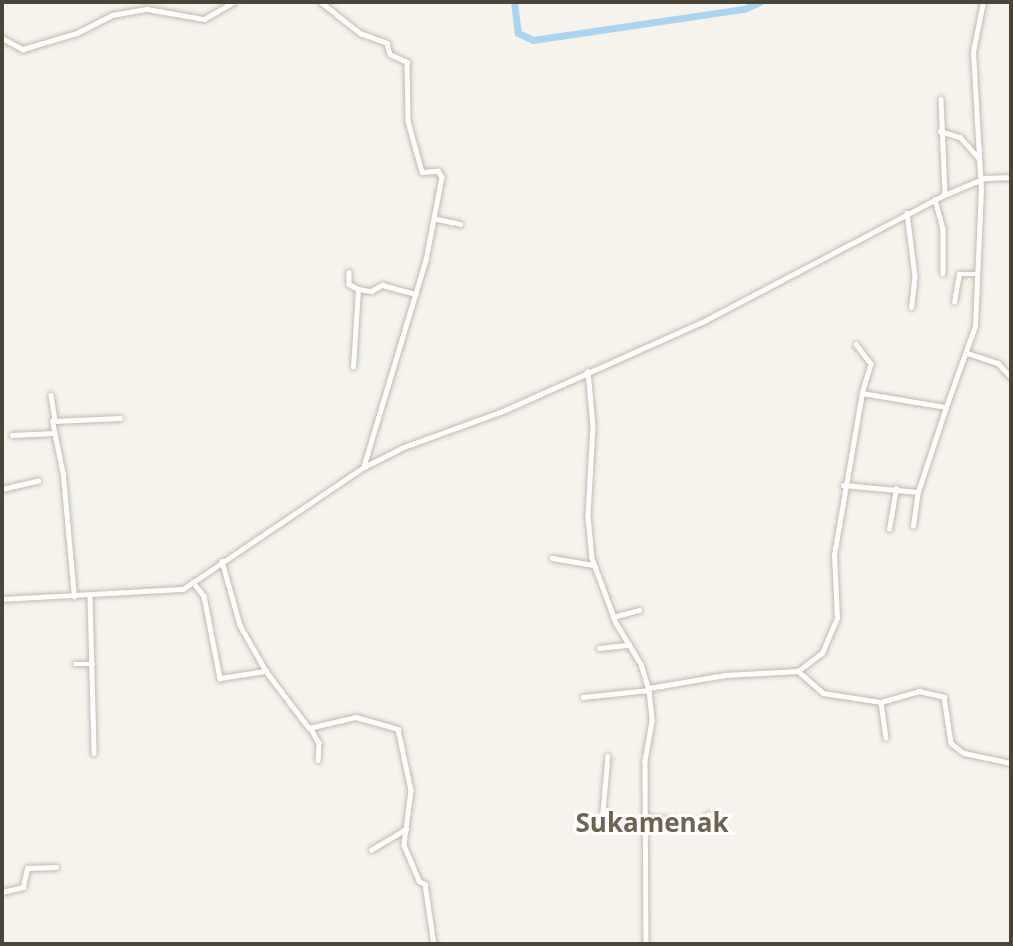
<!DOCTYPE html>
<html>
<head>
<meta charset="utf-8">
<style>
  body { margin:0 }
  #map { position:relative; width:1013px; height:946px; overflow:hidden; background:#f6f3ec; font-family:"Open Sans",sans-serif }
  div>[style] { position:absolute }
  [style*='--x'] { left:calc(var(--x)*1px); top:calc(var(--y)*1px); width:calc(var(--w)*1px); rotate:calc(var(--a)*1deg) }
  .stream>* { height:2px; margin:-1px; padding:0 1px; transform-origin:1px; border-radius:1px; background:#a9d4f2 }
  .river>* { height:7px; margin:-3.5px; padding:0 3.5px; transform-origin:3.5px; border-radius:3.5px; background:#a9d4f2 }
  .roads { filter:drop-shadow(0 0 2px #c2bbae) drop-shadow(0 0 2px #c2bbae) }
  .street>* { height:4.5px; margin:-2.25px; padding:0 2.25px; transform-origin:2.25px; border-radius:2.25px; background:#fff }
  span { translate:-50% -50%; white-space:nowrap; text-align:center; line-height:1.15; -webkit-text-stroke:6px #fff; paint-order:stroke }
  .quarter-label { font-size:26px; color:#6e6250; font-weight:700 }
  .frame { position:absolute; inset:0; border:4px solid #4b4439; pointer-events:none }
</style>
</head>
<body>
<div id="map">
  <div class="stream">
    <i style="--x:1011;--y:115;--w:24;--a:90"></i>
  </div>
  <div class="river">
    <i style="--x:514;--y:2;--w:31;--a:83"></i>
    <i style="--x:518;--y:33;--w:17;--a:25"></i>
    <i style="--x:533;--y:40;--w:213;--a:-8.4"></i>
    <i style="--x:744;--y:9;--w:17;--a:-24"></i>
  </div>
  <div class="roads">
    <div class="street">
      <i style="--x:321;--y:2;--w:50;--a:38.5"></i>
      <i style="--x:360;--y:33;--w:29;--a:20"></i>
      <i style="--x:387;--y:43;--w:11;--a:75"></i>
      <i style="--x:390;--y:54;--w:19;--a:25"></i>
      <i style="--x:407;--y:62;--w:59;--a:89"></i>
      <i style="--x:408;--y:121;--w:53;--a:74.6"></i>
      <i style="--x:422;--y:172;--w:16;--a:-4"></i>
      <i style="--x:438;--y:171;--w:7;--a:56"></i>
      <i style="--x:442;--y:177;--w:85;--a:100.9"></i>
      <i style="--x:426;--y:260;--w:216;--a:106.7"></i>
      <i style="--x:2;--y:38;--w:24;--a:28"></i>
      <i style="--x:23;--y:49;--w:56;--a:-16.5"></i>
      <i style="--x:77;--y:33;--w:39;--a:-27"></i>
      <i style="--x:112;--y:15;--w:36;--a:-10"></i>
      <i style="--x:147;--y:9;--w:58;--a:10"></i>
      <i style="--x:204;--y:19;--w:34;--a:-30"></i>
      <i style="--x:941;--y:99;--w:95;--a:87.6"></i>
      <i style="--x:940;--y:131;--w:21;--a:17"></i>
      <i style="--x:960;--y:137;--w:28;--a:48"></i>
      <i style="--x:935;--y:199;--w:31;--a:75"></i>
      <i style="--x:943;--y:229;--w:44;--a:90"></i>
      <i style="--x:907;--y:213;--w:64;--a:82.8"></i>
      <i style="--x:915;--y:276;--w:31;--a:96"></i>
      <i style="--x:437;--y:219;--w:24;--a:12"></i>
      <i style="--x:349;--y:272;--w:12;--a:90"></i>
      <i style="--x:349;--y:284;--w:10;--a:29"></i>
      <i style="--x:358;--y:289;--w:13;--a:9"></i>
      <i style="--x:371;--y:291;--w:13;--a:-29"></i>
      <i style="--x:382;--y:285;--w:35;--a:15"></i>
      <i style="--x:954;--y:302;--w:28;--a:-80"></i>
      <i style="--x:959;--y:274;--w:19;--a:0"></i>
      <i style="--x:856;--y:344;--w:25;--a:53"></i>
      <i style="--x:871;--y:364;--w:30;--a:107"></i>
      <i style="--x:967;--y:353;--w:33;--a:18"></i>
      <i style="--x:998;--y:363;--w:19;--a:47"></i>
      <i style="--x:353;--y:367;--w:78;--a:-86.3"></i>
      <i style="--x:588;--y:371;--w:55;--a:84.8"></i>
      <i style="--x:593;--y:426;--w:90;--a:93.2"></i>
      <i style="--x:588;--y:516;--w:42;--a:84.6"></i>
      <i style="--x:592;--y:558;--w:69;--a:69.7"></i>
      <i style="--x:616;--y:623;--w:48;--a:58.6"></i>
      <i style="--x:641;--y:664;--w:27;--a:73"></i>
      <i style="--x:649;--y:690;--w:31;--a:84"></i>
      <i style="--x:652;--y:721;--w:40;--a:100"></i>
      <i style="--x:645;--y:760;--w:184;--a:89.7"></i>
      <i style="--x:51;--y:395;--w:24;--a:81"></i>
      <i style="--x:12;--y:435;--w:42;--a:-2.7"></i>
      <i style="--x:843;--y:485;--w:75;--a:5.3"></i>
      <i style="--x:918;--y:492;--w:89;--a:-71.8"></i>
      <i style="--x:2;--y:489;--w:37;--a:-13"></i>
      <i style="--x:913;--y:526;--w:34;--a:-82"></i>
      <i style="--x:889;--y:529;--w:41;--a:-80.1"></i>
      <i style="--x:552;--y:558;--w:43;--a:9.5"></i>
      <i style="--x:222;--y:561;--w:66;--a:74.3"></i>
      <i style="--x:240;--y:625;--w:53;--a:60.5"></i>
      <i style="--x:266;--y:671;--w:71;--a:53"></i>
      <i style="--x:309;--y:728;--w:48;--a:-13.2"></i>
      <i style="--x:356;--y:717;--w:44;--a:15.9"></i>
      <i style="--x:398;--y:729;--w:62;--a:78"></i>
      <i style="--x:411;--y:790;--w:55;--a:97.3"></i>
      <i style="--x:404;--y:845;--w:39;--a:67"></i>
      <i style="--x:419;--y:881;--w:7;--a:27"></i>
      <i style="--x:425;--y:884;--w:61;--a:81.5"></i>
      <i style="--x:193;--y:582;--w:18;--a:52"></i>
      <i style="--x:204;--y:596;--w:84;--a:79"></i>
      <i style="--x:220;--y:678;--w:47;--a:-8.7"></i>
      <i style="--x:74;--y:597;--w:122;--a:-95.2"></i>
      <i style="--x:63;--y:475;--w:55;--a:-101.5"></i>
      <i style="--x:52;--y:421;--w:68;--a:-2.5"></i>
      <i style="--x:90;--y:597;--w:156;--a:88.5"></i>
      <i style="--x:2;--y:599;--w:181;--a:-3.2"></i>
      <i style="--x:183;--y:589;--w:218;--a:-34"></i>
      <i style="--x:364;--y:467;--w:45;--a:-26.6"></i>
      <i style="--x:404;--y:447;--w:105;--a:-20"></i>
      <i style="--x:503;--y:411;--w:222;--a:-24.1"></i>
      <i style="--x:706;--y:320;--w:267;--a:-27.7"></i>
      <i style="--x:942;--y:196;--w:47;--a:-22.7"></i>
      <i style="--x:985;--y:178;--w:26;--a:-2"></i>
      <i style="--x:613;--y:617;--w:27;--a:-15"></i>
      <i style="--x:599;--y:648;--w:30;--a:-6"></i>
      <i style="--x:75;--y:664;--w:18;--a:0"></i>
      <i style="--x:798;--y:671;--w:33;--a:41"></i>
      <i style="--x:823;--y:693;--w:59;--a:8.8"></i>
      <i style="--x:881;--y:702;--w:36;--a:82"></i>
      <i style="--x:649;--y:688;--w:77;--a:-9.7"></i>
      <i style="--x:725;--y:675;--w:73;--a:-3.1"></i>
      <i style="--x:798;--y:671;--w:30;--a:-37"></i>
      <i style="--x:822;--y:653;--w:38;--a:-67"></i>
      <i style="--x:837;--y:618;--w:63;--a:-92.7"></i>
      <i style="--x:834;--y:555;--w:164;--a:-80.2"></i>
      <i style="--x:862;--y:393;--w:85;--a:9.5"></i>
      <i style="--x:946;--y:407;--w:86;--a:-70.3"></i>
      <i style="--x:975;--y:326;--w:135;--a:-87.5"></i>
      <i style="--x:981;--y:191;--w:139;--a:-93.3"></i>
      <i style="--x:973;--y:52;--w:51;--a:-78.7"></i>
      <i style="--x:583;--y:697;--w:66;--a:-6.1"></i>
      <i style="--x:881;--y:702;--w:40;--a:-16"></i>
      <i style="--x:919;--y:691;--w:26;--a:13"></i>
      <i style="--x:944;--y:697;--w:47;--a:81.3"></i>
      <i style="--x:951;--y:743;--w:16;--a:38"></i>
      <i style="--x:964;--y:753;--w:48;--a:12"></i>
      <i style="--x:311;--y:729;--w:16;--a:60"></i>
      <i style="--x:319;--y:743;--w:17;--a:93"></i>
      <i style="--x:608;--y:756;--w:56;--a:95.1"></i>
      <i style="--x:603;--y:812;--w:22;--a:39"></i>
      <i style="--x:620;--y:826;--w:27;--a:2"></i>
      <i style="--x:646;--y:817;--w:38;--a:7"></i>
      <i style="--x:684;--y:822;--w:21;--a:-5"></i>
      <i style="--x:705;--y:820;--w:6;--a:-59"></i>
      <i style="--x:371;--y:850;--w:41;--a:-31"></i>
      <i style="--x:2;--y:892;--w:22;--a:-13"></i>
      <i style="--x:23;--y:887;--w:19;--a:-78"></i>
      <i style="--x:27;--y:868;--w:29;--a:-2"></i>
    </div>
  </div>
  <div class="quarter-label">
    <span style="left:652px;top:823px">Sukamenak</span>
  </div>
  <div class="frame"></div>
</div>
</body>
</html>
